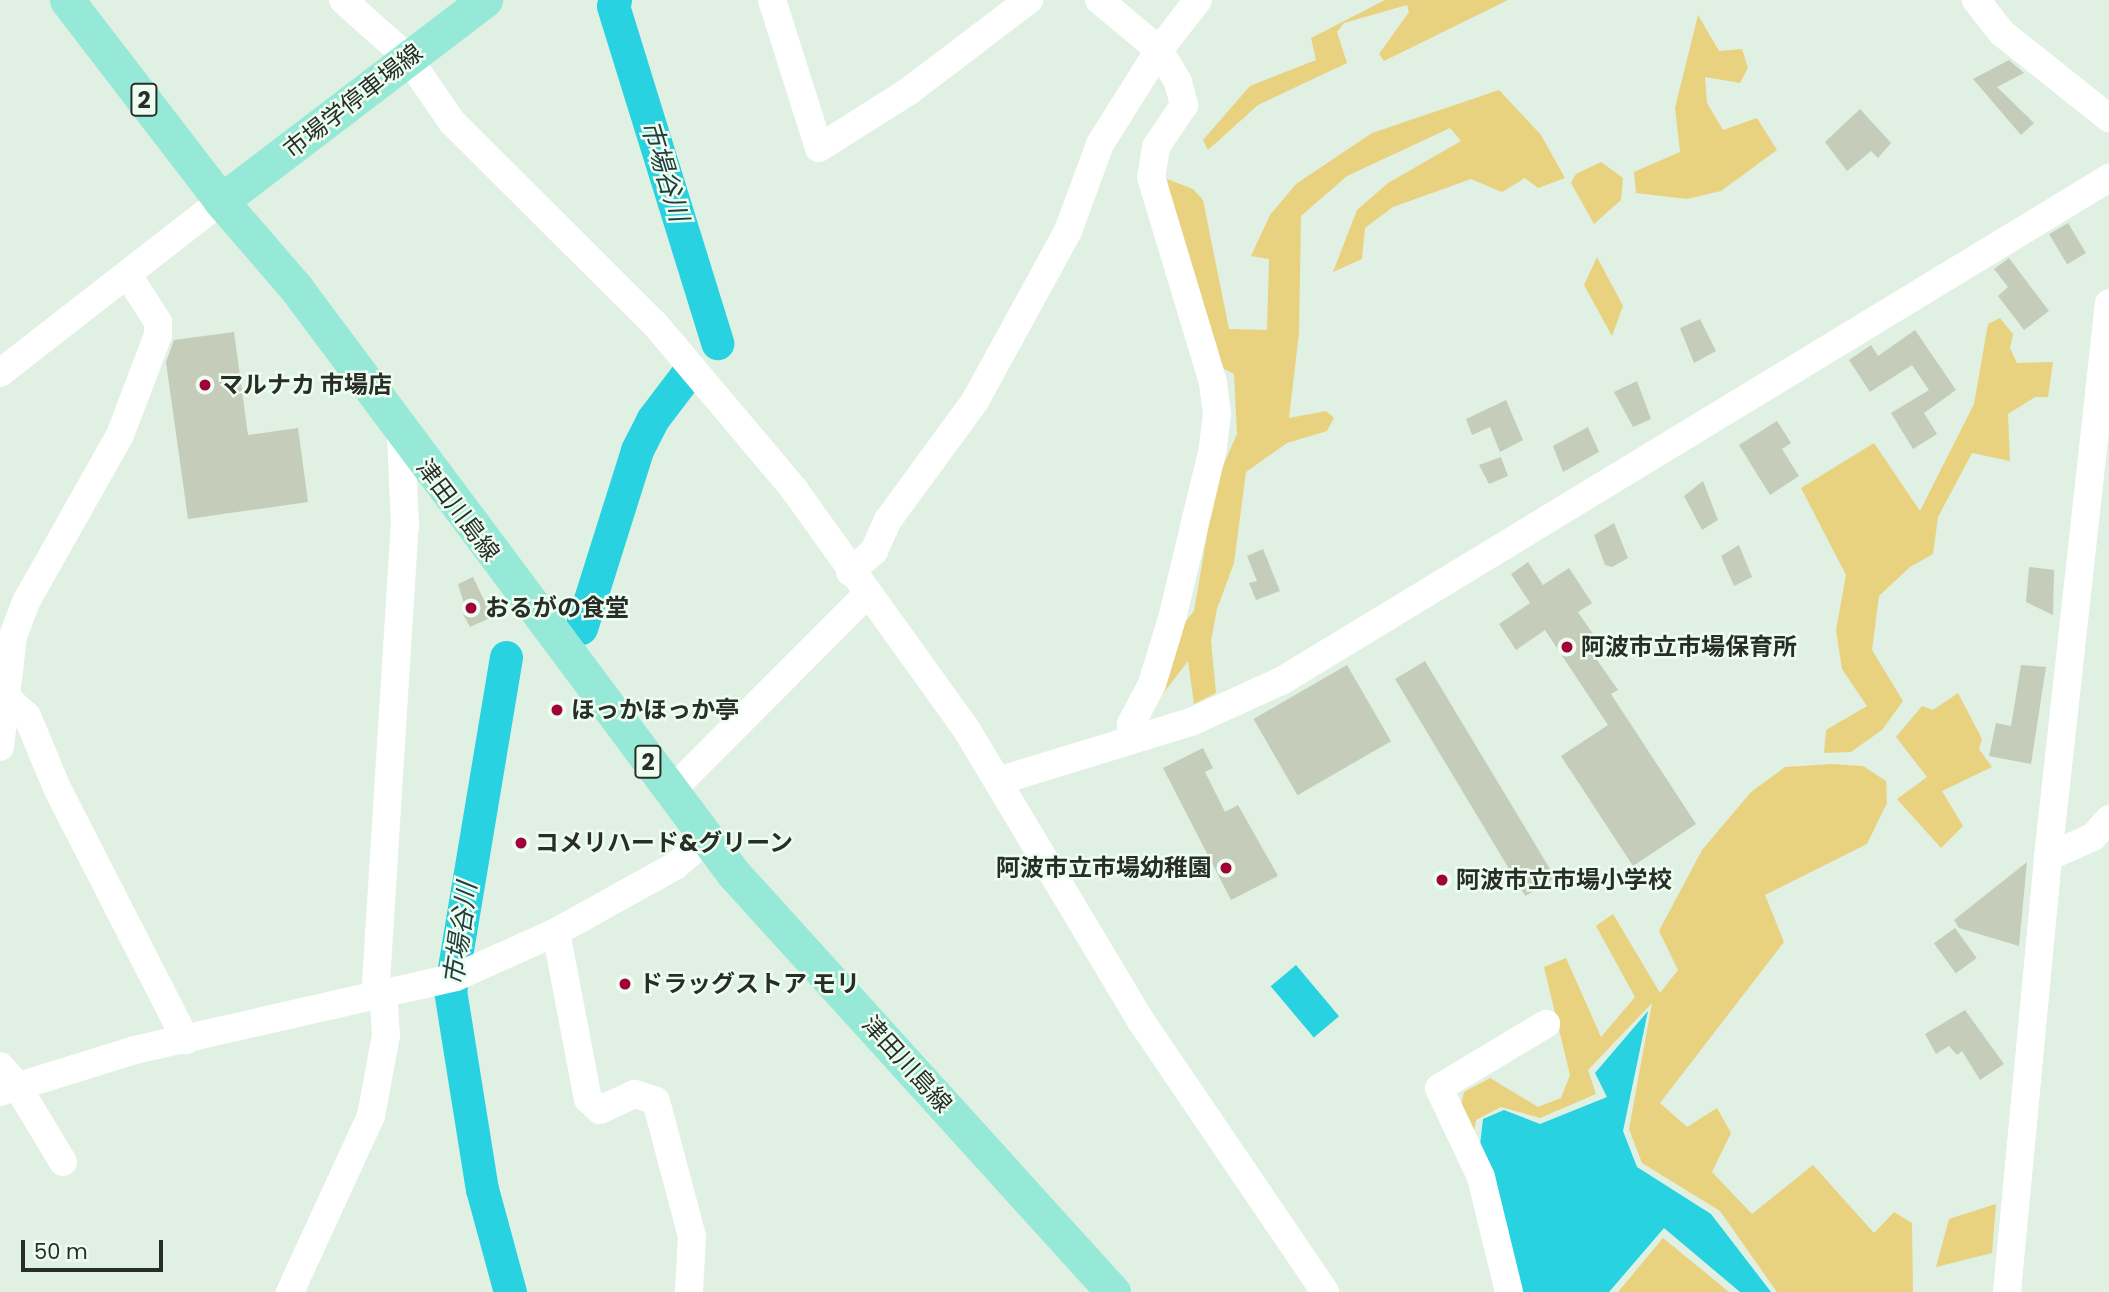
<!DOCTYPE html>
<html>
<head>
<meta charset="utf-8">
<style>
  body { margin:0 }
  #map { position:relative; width:2109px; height:1292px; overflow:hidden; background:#e0f0e2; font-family:Poppins,"Noto Sans JP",sans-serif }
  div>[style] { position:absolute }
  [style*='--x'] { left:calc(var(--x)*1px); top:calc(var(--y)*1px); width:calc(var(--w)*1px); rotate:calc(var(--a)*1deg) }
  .green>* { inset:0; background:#e9d27f }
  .water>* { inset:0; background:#28d2e0; transform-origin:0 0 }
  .river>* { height:33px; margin:-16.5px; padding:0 16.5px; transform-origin:16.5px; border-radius:16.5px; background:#28d2e0 }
  .building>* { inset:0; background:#c6ccba; transform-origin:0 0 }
  .minor>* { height:28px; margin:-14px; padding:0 14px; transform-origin:14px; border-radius:14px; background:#fff }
  .major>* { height:35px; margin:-17.5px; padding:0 17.5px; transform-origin:17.5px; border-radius:17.5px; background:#97e9d7 }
  .dots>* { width:19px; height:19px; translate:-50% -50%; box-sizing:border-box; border:4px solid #edfdef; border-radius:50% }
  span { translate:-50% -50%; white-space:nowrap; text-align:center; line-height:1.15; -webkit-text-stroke:5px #edfdef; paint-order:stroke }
  .shield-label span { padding:2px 5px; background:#edfdef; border:2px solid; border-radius:5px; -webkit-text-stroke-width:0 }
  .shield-label { font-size:23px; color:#282d28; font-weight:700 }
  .street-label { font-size:24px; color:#282d28 }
  .poi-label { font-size:24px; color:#282d28; font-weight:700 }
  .left { translate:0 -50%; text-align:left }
  .right { translate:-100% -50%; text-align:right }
  .water-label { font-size:26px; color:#233d3f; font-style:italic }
  .scale { position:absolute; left:21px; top:1240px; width:142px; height:32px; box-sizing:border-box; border:4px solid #282d28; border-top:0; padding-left:9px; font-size:21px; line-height:24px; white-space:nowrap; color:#282d28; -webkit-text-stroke:5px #edfdef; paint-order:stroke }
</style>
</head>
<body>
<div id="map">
  <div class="green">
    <i style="clip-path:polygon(1385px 0,1508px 0,1384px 61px,1379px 54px,1409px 12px,1407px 5px,1344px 23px,1337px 32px,1347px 63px,1258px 105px,1208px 150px,1203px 140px,1250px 86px,1316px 60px,1311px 38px)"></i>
    <i style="clip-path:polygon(1698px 15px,1719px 51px,1742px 49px,1748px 68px,1740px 83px,1705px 77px,1707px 103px,1723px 130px,1757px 118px,1777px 150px,1721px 191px,1687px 199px,1636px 193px,1634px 172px,1680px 152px,1675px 108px)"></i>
    <i style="clip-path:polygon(1499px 90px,1541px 135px,1565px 178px,1538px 188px,1525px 178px,1502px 192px,1471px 179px,1393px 207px,1365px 228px,1362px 259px,1333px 272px,1357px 210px,1388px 183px,1461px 141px,1450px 128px,1347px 176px,1301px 216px,1299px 333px,1289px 418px,1326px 411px,1334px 418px,1327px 431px,1287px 443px,1246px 472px,1234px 563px,1217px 609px,1211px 641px,1216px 693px,1194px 704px,1188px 661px,1143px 720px,1176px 634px,1194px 611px,1216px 482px,1237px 434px,1234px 374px,1217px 365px,1175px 223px,1167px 179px,1193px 189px,1203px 200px,1229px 329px,1267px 330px,1269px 259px,1251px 256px,1270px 215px,1296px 184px,1372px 133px)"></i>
    <i style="clip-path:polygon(1601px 162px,1623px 178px,1621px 200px,1594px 224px,1571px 183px,1576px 174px)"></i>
    <i style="clip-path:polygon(1597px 257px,1623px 306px,1612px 336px,1584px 285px)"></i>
    <i style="clip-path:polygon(2000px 318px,2013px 334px,2010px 348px,2017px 363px,2053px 362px,2048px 397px,2035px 397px,2008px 414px,2010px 461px,1972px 453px,1938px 517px,1933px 554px,1910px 567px,1879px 596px,1872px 650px,1903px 701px,1882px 730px,1851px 752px,1824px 753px,1826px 730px,1867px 706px,1842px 669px,1836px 630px,1846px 575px,1801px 488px,1874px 443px,1920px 511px,1974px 404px,1988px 324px)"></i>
    <i style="clip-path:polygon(1958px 693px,1982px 739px,1979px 749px,1992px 767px,1942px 791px,1963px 826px,1941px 848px,1897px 799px,1927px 777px,1896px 737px,1922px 706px,1933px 710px)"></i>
    <i style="clip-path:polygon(1831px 764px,1863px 766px,1886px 781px,1887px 803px,1867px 844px,1765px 895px,1784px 942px,1660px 1103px,1687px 1127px,1717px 1108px,1731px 1133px,1712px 1172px,1752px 1214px,1813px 1165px,1874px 1233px,1894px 1212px,1912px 1223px,1913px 1292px,1777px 1292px,1720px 1211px,1642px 1163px,1629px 1129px,1652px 1003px,1588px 1070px,1596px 1094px,1540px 1118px,1501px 1107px,1476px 1120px,1472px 1143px,1459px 1113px,1464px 1092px,1490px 1078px,1538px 1107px,1561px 1098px,1570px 1075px,1544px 967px,1566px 958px,1601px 1037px,1635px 997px,1596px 926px,1613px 914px,1660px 993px,1678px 970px,1659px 931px,1702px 850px,1751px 792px,1785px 767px)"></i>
    <i style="clip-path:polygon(1996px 1204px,1992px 1253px,1936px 1267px,1949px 1219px)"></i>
    <i style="clip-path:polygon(1663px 1238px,1729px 1292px,1618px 1292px)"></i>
  </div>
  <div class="water">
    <i style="left:1296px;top:965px;width:67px;height:33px;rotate:50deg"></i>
    <i style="clip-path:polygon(1648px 1011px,1623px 1131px,1637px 1167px,1711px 1214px,1771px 1292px,1740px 1292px,1664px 1228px,1609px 1292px,1518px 1292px,1480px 1145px,1483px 1119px,1504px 1110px,1540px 1124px,1607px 1097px,1595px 1073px)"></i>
  </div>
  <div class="river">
    <i style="--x:615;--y:0;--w:6;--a:108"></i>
    <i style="--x:613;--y:6;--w:353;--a:72.8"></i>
    <i style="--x:581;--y:628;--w:187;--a:-72.5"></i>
    <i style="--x:637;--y:450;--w:34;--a:-63"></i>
    <i style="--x:652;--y:420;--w:58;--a:-52.7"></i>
    <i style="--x:506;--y:657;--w:338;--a:99.5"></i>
    <i style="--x:450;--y:990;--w:202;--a:80.9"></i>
    <i style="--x:482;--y:1189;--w:107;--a:74.8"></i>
  </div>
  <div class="building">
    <i style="clip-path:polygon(2009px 60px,2024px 73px,1997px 87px,2034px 123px,2021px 135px,1973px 79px)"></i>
    <i style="clip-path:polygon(1860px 109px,1891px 143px,1878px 158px,1871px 151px,1847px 171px,1825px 142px)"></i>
    <i style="left:2068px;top:223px;width:35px;height:22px;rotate:59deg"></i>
    <i style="clip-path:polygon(2009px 258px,2049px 311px,2024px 330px,1998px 296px,2008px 287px,1994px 269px)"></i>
    <i style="clip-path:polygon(1700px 319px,1716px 351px,1694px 363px,1680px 328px)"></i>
    <i style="clip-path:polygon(1915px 330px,1956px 390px,1924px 413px,1937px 434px,1913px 449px,1891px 413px,1929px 390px,1912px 365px,1870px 392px,1849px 360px,1871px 345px,1878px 356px)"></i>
    <i style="clip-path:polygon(234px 332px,248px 435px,298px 428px,308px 502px,188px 519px,166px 362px,174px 340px)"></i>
    <i style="clip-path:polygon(1637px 381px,1651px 419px,1633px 427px,1614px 392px)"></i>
    <i style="clip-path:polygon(1506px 400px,1523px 440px,1500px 452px,1490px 427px,1472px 435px,1466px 419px)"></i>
    <i style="clip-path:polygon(1777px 421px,1791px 443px,1782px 449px,1799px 476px,1770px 495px,1739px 445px)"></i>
    <i style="clip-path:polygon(1588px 427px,1599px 452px,1563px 472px,1553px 446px)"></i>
    <i style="clip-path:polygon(1501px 457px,1508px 476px,1489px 484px,1479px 465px)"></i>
    <i style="clip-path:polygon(1703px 481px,1718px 520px,1702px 530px,1684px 496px)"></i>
    <i style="clip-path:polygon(1614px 523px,1628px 558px,1612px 567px,1605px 565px,1594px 535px)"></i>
    <i style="clip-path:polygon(1739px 545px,1752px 577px,1734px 586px,1721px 556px)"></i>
    <i style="clip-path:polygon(1263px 549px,1280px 591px,1256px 600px,1249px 583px,1257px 581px,1247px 556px)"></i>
    <i style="clip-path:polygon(1528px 562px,1543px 585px,1569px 568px,1592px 603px,1578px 612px,1593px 634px,1583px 640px,1618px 690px,1611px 694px,1696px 824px,1633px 866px,1561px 756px,1608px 725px,1545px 630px,1516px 650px,1499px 624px,1530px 603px,1511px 574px)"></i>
    <i style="clip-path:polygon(2029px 567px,2054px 570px,2053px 615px,2026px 602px)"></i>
    <i style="clip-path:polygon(473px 577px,492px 617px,470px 627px,462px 612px,466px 610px,458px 584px)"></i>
    <i style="left:1425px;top:661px;width:253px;height:35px;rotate:59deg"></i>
    <i style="left:1347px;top:665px;width:88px;height:108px;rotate:60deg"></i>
    <i style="clip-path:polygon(2021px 665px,2046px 667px,2031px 764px,1989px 756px,1996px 723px,2011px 726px)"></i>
    <i style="clip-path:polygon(1203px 748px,1213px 768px,1205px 772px,1225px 812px,1238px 805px,1278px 876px,1231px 900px,1163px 768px)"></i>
    <i style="clip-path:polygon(2027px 862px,2019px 946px,1959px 928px,1954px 920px)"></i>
    <i style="left:1955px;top:928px;width:37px;height:26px;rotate:54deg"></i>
    <i style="clip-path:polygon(1965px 1010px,2004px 1064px,1980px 1080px,1962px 1051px,1957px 1055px,1949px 1046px,1936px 1054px,1925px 1034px)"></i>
  </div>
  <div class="minor">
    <i style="--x:343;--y:0;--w:87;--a:41.7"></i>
    <i style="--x:408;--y:58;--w:78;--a:55.5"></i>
    <i style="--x:452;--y:122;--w:286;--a:44.9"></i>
    <i style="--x:655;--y:324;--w:214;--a:49.9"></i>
    <i style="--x:793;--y:488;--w:294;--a:54.3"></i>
    <i style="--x:965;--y:727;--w:343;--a:59.1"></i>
    <i style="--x:1141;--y:1021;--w:328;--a:55.8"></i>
    <i style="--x:772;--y:0;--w:155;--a:72.4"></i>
    <i style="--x:819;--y:148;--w:107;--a:-32.3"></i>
    <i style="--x:909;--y:91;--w:151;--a:-37.2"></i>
    <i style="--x:1099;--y:0;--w:78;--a:39.8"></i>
    <i style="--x:1159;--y:50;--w:37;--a:59"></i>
    <i style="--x:1178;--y:82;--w:24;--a:75"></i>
    <i style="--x:1184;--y:105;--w:50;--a:123.7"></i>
    <i style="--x:1156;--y:147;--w:30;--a:99"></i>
    <i style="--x:1151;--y:177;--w:214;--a:73.2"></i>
    <i style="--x:1213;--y:382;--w:32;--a:83"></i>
    <i style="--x:1217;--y:414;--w:34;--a:97"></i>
    <i style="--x:1213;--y:448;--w:172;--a:103.5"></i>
    <i style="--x:1173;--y:615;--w:72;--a:106.9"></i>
    <i style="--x:1152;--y:684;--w:45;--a:117.7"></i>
    <i style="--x:1131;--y:724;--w:15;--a:90"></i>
    <i style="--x:1976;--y:0;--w:42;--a:51.8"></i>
    <i style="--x:2002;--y:33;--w:137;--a:38.5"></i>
    <i style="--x:0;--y:373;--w:280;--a:-37.9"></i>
    <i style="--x:850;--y:572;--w:32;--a:-41"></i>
    <i style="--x:874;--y:551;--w:34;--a:-66"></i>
    <i style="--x:888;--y:520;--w:147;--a:-53.8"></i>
    <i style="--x:975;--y:401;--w:194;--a:-61.3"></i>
    <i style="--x:1068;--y:231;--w:93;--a:-69.8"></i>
    <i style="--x:1100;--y:144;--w:111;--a:-57.9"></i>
    <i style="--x:1159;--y:50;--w:63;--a:-52"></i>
    <i style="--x:9;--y:700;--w:24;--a:42"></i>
    <i style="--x:27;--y:716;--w:80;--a:67.3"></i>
    <i style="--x:58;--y:790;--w:281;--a:62.9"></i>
    <i style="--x:0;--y:747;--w:112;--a:-83.3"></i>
    <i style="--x:13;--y:636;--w:39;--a:-69"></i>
    <i style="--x:27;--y:600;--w:189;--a:-60.6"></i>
    <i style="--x:120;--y:435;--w:107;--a:-69.2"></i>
    <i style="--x:158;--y:335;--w:13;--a:-90"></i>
    <i style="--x:158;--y:322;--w:56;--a:-122.6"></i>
    <i style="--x:998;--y:781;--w:202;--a:-17"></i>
    <i style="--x:1191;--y:722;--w:101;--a:-24.5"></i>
    <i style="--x:1283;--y:680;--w:967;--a:-31.29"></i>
    <i style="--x:670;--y:792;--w:279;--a:-45.1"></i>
    <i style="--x:2048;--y:857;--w:49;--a:-24"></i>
    <i style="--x:2093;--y:837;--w:24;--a:-48"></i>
    <i style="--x:556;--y:932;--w:170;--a:79.2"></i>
    <i style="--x:588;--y:1099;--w:16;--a:43"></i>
    <i style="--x:600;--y:1110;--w:38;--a:-25"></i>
    <i style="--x:635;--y:1094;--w:22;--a:18"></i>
    <i style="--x:656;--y:1101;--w:140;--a:75.1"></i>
    <i style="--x:692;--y:1236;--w:56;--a:93.1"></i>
    <i style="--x:375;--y:998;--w:473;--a:-86.4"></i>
    <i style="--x:405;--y:526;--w:93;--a:-92.5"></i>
    <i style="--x:0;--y:1066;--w:24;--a:48"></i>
    <i style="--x:16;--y:1084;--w:91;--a:58.9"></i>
    <i style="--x:0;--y:1092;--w:141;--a:-17.3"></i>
    <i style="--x:135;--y:1050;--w:329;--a:-12.8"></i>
    <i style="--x:456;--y:977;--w:110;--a:-24.2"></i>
    <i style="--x:556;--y:932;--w:136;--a:-29"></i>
    <i style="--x:675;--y:866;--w:42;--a:-40.2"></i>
    <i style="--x:290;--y:1292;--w:194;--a:-65.3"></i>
    <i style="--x:371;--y:1116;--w:82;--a:-79.5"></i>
    <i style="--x:386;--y:1035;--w:39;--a:-94"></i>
    <i style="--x:1509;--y:1292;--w:118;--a:-103.7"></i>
    <i style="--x:1481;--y:1177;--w:98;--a:-115.3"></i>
    <i style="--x:1439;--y:1088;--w:125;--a:-30.9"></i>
    <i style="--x:2007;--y:1292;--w:437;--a:-84.6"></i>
    <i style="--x:2048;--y:857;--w:557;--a:-83.72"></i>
  </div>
  <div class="major">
    <i style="--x:67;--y:0;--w:253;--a:52.5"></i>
    <i style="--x:221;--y:201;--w:115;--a:49.2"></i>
    <i style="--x:296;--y:288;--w:730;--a:53.24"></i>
    <i style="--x:733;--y:873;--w:566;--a:47.79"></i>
    <i style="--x:221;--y:201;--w:332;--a:-37.3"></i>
  </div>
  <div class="dots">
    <i style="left:205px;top:385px;background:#a10239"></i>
    <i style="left:471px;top:608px;background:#a10239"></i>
    <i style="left:1567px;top:647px;background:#a10239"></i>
    <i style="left:557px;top:710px;background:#a10239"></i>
    <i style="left:521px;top:843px;background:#a10239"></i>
    <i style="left:1226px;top:868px;background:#a10239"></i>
    <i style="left:1442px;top:880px;background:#a10239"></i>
    <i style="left:625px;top:984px;background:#a10239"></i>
  </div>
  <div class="shield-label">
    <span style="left:144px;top:100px">2</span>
    <span style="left:648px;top:762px">2</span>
  </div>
  <div class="street-label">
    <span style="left:353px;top:101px;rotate:-38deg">市場学停車場線</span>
    <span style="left:458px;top:510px;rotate:53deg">津田川島線</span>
    <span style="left:907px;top:1064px;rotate:48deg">津田川島線</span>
  </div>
  <div class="poi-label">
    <span class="left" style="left:219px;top:385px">マルナカ 市場店</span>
    <span class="left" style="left:485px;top:608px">おるがの食堂</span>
    <span class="left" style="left:1581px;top:647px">阿波市立市場保育所</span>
    <span class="left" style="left:571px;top:710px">ほっかほっか亭</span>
    <span class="left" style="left:535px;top:843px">コメリハード&amp;グリーン</span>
    <span class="right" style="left:1212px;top:868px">阿波市立市場幼稚園</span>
    <span class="left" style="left:1456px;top:880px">阿波市立市場小学校</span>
    <span class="left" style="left:639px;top:984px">ドラッグストア モリ</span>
  </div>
  <div class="water-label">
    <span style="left:664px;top:171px;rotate:73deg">市場谷川</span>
    <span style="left:461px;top:934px;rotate:-82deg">市場谷川</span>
  </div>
  <div class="scale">50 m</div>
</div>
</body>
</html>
